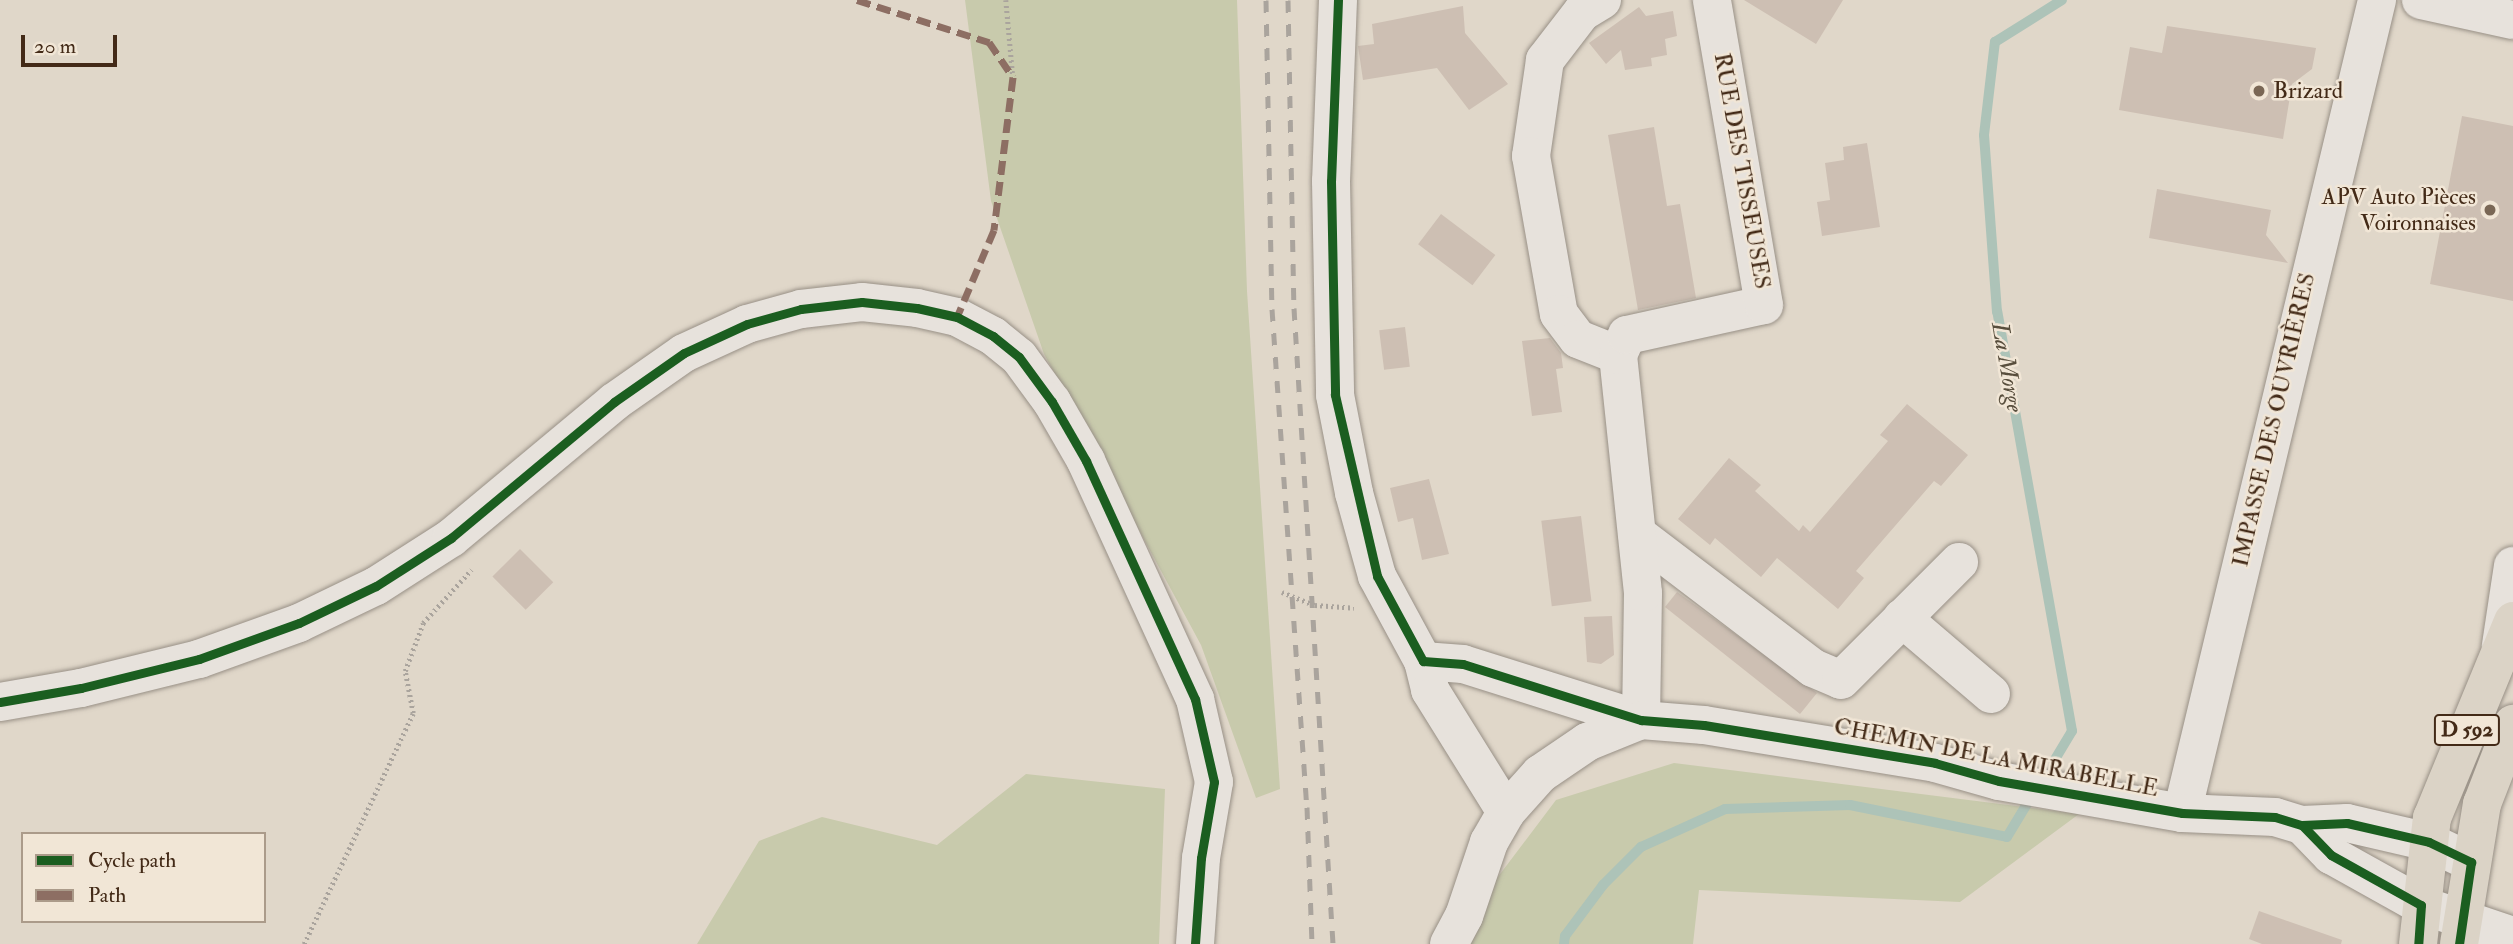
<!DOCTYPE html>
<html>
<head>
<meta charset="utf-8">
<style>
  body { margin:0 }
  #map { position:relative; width:2513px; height:944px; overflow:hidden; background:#e0d7c9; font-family:"IM FELL Double Pica",serif }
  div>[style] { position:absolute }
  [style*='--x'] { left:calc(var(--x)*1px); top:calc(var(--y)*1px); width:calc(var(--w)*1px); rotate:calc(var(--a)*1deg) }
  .green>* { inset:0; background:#c8caac }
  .stream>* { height:10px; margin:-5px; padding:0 5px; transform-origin:5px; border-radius:5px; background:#adc3b8 }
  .building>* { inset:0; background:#cdbfb3; transform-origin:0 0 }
  .path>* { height:4.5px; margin-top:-2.25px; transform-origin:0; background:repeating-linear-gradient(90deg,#aaa49d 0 2px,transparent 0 5.5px) }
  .roads { filter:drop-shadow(0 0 2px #989086) drop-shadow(0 0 2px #989086) }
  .minor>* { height:38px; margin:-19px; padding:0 19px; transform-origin:19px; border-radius:19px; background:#e7e2dc }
  .major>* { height:38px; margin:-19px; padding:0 19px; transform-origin:19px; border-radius:19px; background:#dbd3c6 }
  .rail>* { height:5px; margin-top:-2.5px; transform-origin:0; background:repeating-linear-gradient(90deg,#aaa49d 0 12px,transparent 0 24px) }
  .quiet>* { height:7px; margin-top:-3.5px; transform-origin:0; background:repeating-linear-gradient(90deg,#8d6e63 0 14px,transparent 0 21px) }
  .cycleway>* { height:9px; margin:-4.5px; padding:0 4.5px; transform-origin:4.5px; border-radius:4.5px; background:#1b5e20 }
  .dots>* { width:19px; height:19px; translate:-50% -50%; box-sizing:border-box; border:4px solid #f1e6d6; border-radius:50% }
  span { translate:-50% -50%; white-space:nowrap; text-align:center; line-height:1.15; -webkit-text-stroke:5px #f1e6d6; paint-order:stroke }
  .shield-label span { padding:2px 5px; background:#f1e6d6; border:2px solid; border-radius:5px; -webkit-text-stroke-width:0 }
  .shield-label { font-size:21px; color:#432a17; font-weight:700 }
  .poi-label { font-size:23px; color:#432a17 }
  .left { translate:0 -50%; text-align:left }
  .right { translate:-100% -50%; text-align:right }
  .street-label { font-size:23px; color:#432a17 }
  .water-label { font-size:24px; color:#584e3d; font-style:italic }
  .legend { position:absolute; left:21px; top:832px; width:245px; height:91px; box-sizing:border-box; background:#f1e6d6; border:2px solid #ab9b8a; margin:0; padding:9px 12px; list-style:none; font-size:21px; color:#432a17 }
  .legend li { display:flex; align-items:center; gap:14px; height:35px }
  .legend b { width:35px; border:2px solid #ab9b8a }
  .scale { position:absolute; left:21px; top:35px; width:96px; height:32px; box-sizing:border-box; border:4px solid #432a17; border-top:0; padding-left:9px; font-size:21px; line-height:24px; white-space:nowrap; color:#432a17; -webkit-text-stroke:5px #f1e6d6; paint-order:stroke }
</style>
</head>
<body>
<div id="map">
  <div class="green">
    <i style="clip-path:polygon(965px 0,1237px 0,1247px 291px,1280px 789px,1256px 798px,1201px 645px,1044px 354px,991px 201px)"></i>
    <i style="clip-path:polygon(1674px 763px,2079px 814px,1960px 902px,1699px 890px,1693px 944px,1465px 944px,1476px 906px,1556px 800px)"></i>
    <i style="clip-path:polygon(1026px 774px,1165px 789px,1159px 944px,697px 944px,759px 841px,822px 817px,937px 845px)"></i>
  </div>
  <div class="stream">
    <i style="--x:2054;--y:761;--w:35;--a:-59"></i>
    <i style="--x:2072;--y:731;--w:426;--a:-100.1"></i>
    <i style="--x:1997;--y:312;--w:177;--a:-94.2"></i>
    <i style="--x:1984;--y:135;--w:94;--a:-83.3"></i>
    <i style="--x:1995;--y:42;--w:79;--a:-32.1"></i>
    <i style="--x:1564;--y:944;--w:8;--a:-83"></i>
    <i style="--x:1565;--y:936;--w:64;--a:-53.3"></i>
    <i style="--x:1603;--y:885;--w:54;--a:-45"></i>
    <i style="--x:1641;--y:847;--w:92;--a:-24.3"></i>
    <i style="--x:1725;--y:809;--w:125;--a:-1.8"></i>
    <i style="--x:1850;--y:805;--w:160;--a:11.5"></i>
    <i style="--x:2007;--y:837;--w:39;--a:-59"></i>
  </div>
  <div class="building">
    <i style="clip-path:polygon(1744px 0,1843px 0,1816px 44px)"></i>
    <i style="clip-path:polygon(1463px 6px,1465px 33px,1508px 84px,1469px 110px,1437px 68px,1363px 80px,1358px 46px,1374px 44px,1372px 24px)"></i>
    <i style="clip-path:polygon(1639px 7px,1646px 16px,1673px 11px,1677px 36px,1665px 39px,1667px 55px,1651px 58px,1652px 66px,1625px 70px,1621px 50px,1606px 64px,1589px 43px)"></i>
    <i style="clip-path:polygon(2167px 26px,2316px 48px,2312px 69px,2292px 84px,2283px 139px,2119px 110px,2130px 47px,2162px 53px)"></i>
    <i style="clip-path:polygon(2462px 116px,2513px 126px,2513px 301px,2430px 284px)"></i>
    <i style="clip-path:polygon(1654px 127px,1667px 206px,1680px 204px,1696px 298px,1638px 310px,1608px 135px)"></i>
    <i style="clip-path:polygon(1867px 143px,1880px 227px,1822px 236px,1817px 202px,1830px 200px,1825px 163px,1844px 160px,1843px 147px)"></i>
    <i style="clip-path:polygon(2157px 189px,2271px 210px,2266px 235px,2288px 263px,2149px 238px)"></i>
    <i style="left:1441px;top:214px;width:68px;height:38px;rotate:37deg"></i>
    <i style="left:1405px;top:327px;width:40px;height:26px;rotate:83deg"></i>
    <i style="clip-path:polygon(1550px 338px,1561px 353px,1563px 368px,1556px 369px,1562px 412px,1532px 416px,1522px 341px)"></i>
    <i style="clip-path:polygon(1907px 404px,1968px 455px,1941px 486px,1934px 481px,1856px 571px,1864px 578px,1838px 609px,1777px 558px,1761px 577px,1715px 538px,1710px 545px,1678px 519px,1729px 458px,1761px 485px,1755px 491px,1799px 531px,1803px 525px,1810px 532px,1888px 441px,1880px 435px)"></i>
    <i style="clip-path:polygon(1429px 479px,1449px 554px,1422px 560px,1413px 518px,1398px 522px,1390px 488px)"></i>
    <i style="left:1581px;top:516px;width:86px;height:40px;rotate:83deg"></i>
    <i style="left:520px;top:549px;width:47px;height:39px;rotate:45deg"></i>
    <i style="clip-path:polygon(1677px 592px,1817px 693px,1800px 714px,1665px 607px)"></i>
    <i style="clip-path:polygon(1612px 616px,1614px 655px,1601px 664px,1587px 662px,1584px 617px)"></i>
    <i style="clip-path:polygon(2259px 911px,2342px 940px,2341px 944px,2262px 944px,2249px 939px)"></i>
  </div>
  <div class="path">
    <i style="--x:1006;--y:0;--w:77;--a:84.8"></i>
    <i style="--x:1282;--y:592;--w:35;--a:22"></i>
    <i style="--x:1315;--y:605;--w:39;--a:4"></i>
    <i style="--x:304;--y:944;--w:255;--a:-64.7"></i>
    <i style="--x:413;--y:713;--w:43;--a:-100.8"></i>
    <i style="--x:405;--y:671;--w:51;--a:-69.4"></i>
    <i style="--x:423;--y:623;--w:72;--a:-47.8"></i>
  </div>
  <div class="roads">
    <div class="minor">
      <i style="--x:1338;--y:0;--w:181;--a:92.2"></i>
      <i style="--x:1331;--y:181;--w:214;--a:88.9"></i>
      <i style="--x:1335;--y:395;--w:100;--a:79"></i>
      <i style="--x:1354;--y:493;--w:86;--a:74.5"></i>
      <i style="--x:1377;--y:576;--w:97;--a:61.6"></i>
      <i style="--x:1423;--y:661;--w:30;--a:76"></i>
      <i style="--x:1430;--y:690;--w:144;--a:58.1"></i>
      <i style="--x:1602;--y:0;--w:23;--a:149"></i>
      <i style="--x:1582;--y:12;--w:61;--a:127.6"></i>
      <i style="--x:1545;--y:60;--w:97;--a:98.3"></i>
      <i style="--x:1531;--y:156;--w:160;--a:80"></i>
      <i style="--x:1559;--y:314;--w:31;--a:53"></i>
      <i style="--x:1578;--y:339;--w:43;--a:21.8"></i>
      <i style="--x:2421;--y:0;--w:94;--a:12.3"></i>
      <i style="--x:1637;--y:534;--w:221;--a:37.3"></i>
      <i style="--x:1813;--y:668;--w:30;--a:23"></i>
      <i style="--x:1841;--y:680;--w:167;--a:-45"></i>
      <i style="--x:1902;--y:618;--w:117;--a:40.5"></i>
      <i style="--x:2501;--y:645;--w:80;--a:-81.4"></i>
      <i style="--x:1423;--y:661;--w:40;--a:4.3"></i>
      <i style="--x:1463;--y:664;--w:187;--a:17.5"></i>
      <i style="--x:0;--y:702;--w:82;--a:-9.8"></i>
      <i style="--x:81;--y:688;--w:122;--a:-13.8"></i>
      <i style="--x:199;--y:659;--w:106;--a:-19.8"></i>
      <i style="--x:299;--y:623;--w:85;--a:-25.7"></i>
      <i style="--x:376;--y:586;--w:89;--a:-32.6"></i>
      <i style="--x:451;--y:538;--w:212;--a:-39.8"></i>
      <i style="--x:614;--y:402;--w:85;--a:-35"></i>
      <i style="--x:684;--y:353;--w:69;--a:-24.7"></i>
      <i style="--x:747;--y:324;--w:56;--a:-15.5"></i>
      <i style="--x:801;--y:309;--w:61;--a:-6.5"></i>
      <i style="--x:862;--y:302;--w:55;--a:6.2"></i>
      <i style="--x:917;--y:308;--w:41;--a:12.7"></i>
      <i style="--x:957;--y:317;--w:41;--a:27.8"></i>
      <i style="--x:993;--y:336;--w:33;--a:39"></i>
      <i style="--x:1019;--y:357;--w:56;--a:53.7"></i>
      <i style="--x:1052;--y:402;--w:68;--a:60"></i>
      <i style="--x:1086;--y:461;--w:262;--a:65.4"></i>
      <i style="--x:1195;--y:699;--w:85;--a:77.1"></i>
      <i style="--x:1214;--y:782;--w:77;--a:99.7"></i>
      <i style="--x:1201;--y:858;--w:86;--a:94"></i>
      <i style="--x:1641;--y:720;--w:127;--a:-89.1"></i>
      <i style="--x:1643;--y:593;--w:239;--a:-96"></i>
      <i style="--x:1618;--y:355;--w:22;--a:-66"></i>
      <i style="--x:1627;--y:335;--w:140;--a:-12.4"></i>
      <i style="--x:1764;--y:305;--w:309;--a:-99.7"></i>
      <i style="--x:2182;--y:813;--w:836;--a:-76.51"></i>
      <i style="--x:2302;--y:825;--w:42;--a:46"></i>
      <i style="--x:2331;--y:855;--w:103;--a:29.1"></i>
      <i style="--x:2421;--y:905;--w:97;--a:18.6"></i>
      <i style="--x:1449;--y:944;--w:32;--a:-62"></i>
      <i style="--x:1464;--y:916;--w:78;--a:-71.3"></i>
      <i style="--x:1489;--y:842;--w:34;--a:-60"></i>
      <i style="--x:1506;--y:812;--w:51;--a:-48.2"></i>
      <i style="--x:1540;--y:774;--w:57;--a:-34.2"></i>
      <i style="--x:1587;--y:742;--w:58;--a:-22.2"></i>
      <i style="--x:1641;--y:720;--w:63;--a:4.5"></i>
      <i style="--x:1704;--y:725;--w:234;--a:9.3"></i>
      <i style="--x:1935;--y:763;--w:66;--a:15.7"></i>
      <i style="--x:1999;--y:781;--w:186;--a:9.9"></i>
      <i style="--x:2182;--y:813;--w:93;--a:2.5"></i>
      <i style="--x:2275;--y:817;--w:28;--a:17"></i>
      <i style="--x:2302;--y:825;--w:45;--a:-2.5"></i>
      <i style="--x:2347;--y:823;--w:84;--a:13"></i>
      <i style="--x:2429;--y:842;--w:47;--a:25.5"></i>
    </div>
    <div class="major">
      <i style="--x:2418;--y:944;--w:127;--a:-83.7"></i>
      <i style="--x:2432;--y:818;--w:213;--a:-67.6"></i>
      <i style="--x:2459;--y:944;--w:142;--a:-80.7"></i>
      <i style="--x:2482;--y:804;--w:86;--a:-68.8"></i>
    </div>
  </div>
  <div class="rail">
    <i style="--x:1266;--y:0;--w:309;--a:88.9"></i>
    <i style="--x:1272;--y:309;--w:499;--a:86"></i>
    <i style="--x:1307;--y:807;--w:137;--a:87.9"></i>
    <i style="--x:1288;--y:0;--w:308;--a:88.9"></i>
    <i style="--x:1294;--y:308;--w:637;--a:86.49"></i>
  </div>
  <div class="quiet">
    <i style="--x:857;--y:0;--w:139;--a:17.7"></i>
    <i style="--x:989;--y:42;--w:42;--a:55.6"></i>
    <i style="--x:1013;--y:77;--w:154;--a:97.1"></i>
    <i style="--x:994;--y:230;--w:95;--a:113"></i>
  </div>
  <div class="cycleway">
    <i style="--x:1338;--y:0;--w:181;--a:92.2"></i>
    <i style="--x:1331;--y:181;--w:214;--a:88.9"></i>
    <i style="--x:1335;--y:395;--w:186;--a:76.9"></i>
    <i style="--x:1377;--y:576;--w:97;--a:61.6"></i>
    <i style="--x:1423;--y:661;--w:40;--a:4.3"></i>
    <i style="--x:1463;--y:664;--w:187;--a:17.5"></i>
    <i style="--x:1641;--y:720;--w:63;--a:4.5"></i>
    <i style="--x:1704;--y:725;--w:234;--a:9.3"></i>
    <i style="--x:1935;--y:763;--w:66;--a:15.7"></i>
    <i style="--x:1999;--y:781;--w:186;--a:9.9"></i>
    <i style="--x:2182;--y:813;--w:93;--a:2.5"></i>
    <i style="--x:2275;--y:817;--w:28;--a:17"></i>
    <i style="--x:2302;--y:825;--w:45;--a:-2.5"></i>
    <i style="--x:2347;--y:823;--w:84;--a:13"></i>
    <i style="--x:2429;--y:842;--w:47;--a:25.5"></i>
    <i style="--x:2471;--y:862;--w:83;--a:98.3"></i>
    <i style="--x:0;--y:702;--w:82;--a:-9.8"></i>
    <i style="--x:81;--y:688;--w:122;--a:-13.8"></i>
    <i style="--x:199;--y:659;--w:106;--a:-19.8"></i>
    <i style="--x:299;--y:623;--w:85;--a:-25.7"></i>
    <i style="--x:376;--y:586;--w:89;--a:-32.6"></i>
    <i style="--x:451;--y:538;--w:212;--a:-39.8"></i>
    <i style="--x:614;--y:402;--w:85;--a:-35"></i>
    <i style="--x:684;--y:353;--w:69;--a:-24.7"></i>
    <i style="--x:747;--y:324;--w:56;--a:-15.5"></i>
    <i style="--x:801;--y:309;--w:61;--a:-6.5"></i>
    <i style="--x:862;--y:302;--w:55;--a:6.2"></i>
    <i style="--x:917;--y:308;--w:41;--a:12.7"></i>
    <i style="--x:957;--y:317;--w:41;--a:27.8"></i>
    <i style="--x:993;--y:336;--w:33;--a:39"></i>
    <i style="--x:1019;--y:357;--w:56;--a:53.7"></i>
    <i style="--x:1052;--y:402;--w:68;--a:60"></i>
    <i style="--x:1086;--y:461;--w:262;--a:65.4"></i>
    <i style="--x:1195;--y:699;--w:85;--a:77.1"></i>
    <i style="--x:1214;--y:782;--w:77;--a:99.7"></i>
    <i style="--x:1201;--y:858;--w:86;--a:94"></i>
    <i style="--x:2302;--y:825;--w:42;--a:46"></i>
    <i style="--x:2331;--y:855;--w:103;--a:29.1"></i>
    <i style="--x:2421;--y:905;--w:39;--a:94"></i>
  </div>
  <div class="dots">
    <i style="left:2259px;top:91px;background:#7a6755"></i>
    <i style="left:2490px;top:210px;background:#7a6755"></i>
  </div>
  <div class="shield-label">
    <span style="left:2467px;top:730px">D 592</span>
  </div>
  <div class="poi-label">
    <span class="left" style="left:2273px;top:91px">Brizard</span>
    <span class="right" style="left:2476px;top:210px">APV Auto Pièces<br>Voironnaises</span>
  </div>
  <div class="street-label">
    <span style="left:1742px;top:171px;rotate:80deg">RUE DES TISSEUSES</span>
    <span style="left:2274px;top:420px;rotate:-77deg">IMPASSE DES OUVRIÈRES</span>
    <span style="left:1996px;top:758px;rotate:11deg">CHEMIN DE LA MIRABELLE</span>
  </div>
  <div class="water-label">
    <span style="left:2007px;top:367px;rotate:80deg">La Morge</span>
  </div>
  <ul class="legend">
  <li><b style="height:9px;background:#1b5e20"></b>Cycle path</li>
  <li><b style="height:9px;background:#8d6e63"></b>Path</li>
  </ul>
  <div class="scale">20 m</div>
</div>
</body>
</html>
